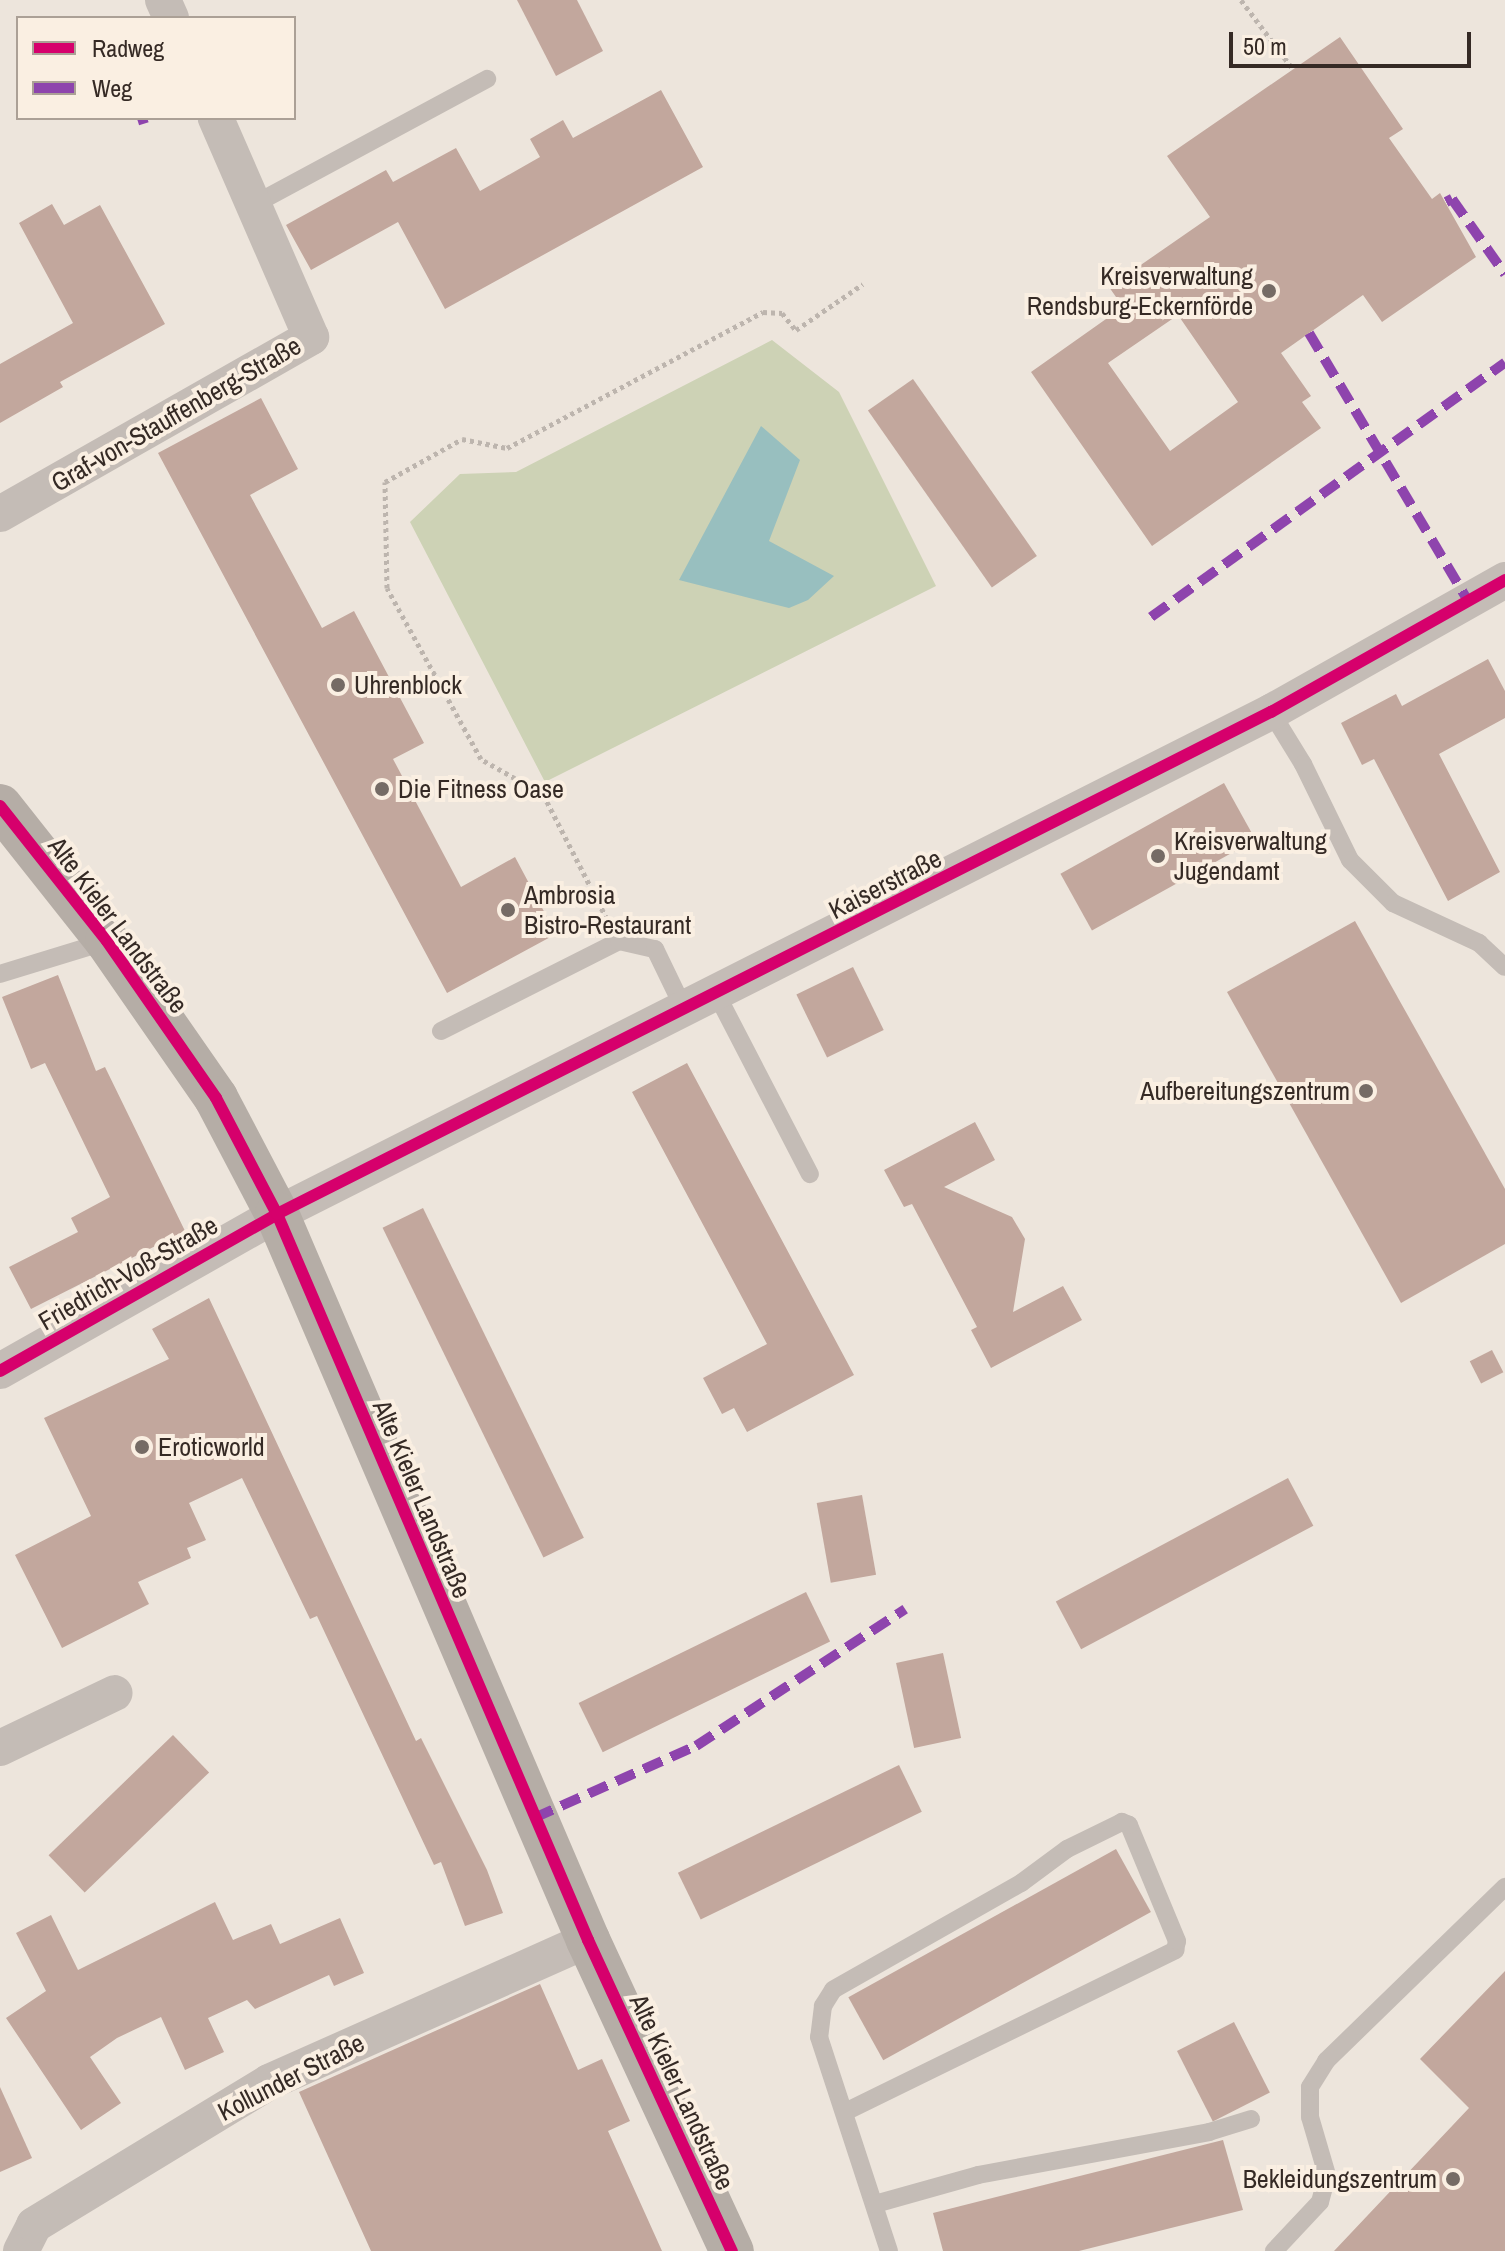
<!DOCTYPE html>
<html>
<head>
<meta charset="utf-8">
<style>
  body { margin:0 }
  #map { position:relative; width:1505px; height:2251px; overflow:hidden; background:#ede5dc; font-family:"Archivo Narrow",sans-serif }
  div>[style] { position:absolute }
  [style*='--x'] { left:calc(var(--x)*1px); top:calc(var(--y)*1px); width:calc(var(--w)*1px); rotate:calc(var(--a)*1deg) }
  .green>* { inset:0; background:#cdd2b5 }
  .water>* { inset:0; background:#98bfbf }
  .building>* { inset:0; background:#c2a79d; transform-origin:0 0 }
  .path>* { height:5px; margin-top:-2.5px; transform-origin:0; background:repeating-linear-gradient(90deg,#bdb5ae 0 4px,transparent 0 8px) }
  .lane>* { height:18px; margin:-9px; padding:0 9px; transform-origin:9px; border-radius:9px; background:#c4bcb6 }
  .street>* { height:36px; margin:-18px; padding:0 18px; transform-origin:18px; border-radius:18px; background:#c4bcb6 }
  .secondary>* { height:44px; margin:-22px; padding:0 22px; transform-origin:22px; border-radius:22px; background:#b5ada6 }
  .quiet>* { height:10px; margin-top:-5px; transform-origin:0; background:repeating-linear-gradient(90deg,#8e44ad 0 20px,transparent 0 30px) }
  .cycleway>* { height:12px; margin:-6px; padding:0 6px; transform-origin:6px; border-radius:6px; background:#d6006c }
  .dots>* { width:22px; height:22px; translate:-50% -50%; box-sizing:border-box; border:4px solid #faefe2; border-radius:50% }
  span { translate:-50% -50%; white-space:nowrap; text-align:center; line-height:1.15; -webkit-text-stroke:8px #faefe2; paint-order:stroke }
  .poi-label { font-size:26px; color:#352a25 }
  .right { translate:-100% -50%; text-align:right }
  .left { translate:0 -50%; text-align:left }
  .street-label { font-size:26px; color:#352a25 }
  .legend { position:absolute; left:16px; top:16px; width:280px; height:104px; box-sizing:border-box; background:#faefe2; border:2px solid #aba096; margin:0; padding:10px 14px; list-style:none; font-size:24px; color:#352a25 }
  .legend li { display:flex; align-items:center; gap:16px; height:40px }
  .legend b { width:40px; border:2px solid #aba096 }
  .scale { position:absolute; left:1229px; top:32px; width:242px; height:36px; box-sizing:border-box; border:4px solid #352a25; border-top:0; padding-left:10px; font-size:24px; line-height:28px; white-space:nowrap; color:#352a25; -webkit-text-stroke:6px #faefe2; paint-order:stroke }
</style>
</head>
<body>
<div id="map">
  <div class="green">
    <i style="clip-path:polygon(772px 340px,839px 392px,936px 586px,545px 782px,410px 522px,460px 474px,516px 472px)"></i>
  </div>
  <div class="water">
    <i style="clip-path:polygon(761px 426px,800px 460px,769px 541px,834px 576px,808px 600px,789px 608px,679px 580px)"></i>
  </div>
  <div class="building">
    <i style="clip-path:polygon(517px 0,577px 0,603px 51px,556px 76px)"></i>
    <i style="clip-path:polygon(evenodd,1340px 37px,1403px 129px,1389px 138px,1432px 199px,1440px 193px,1476px 257px,1382px 322px,1363px 295px,1281px 353px,1311px 396px,1302px 402px,1321px 428px,1152px 546px,1031px 372px,1123px 307px,1109px 287px,1210px 217px,1167px 156px,1340px 37px,1178px 315px,1238px 402px,1170px 451px,1108px 363px,1178px 315px)"></i>
    <i style="clip-path:polygon(661px 90px,703px 167px,445px 309px,398px 222px,311px 270px,286px 225px,386px 170px,393px 182px,456px 148px,480px 191px,540px 157px,530px 139px,563px 120px,573px 138px)"></i>
    <i style="clip-path:polygon(52px 204px,64px 225px,100px 205px,165px 324px,60px 382px,63px 387px,0 423px,0 364px,73px 323px,19px 223px)"></i>
    <i style="left:913px;top:379px;width:216px;height:55px;rotate:55deg"></i>
    <i style="clip-path:polygon(261px 398px,298px 469px,250px 495px,322px 628px,354px 611px,424px 743px,393px 759px,461px 887px,515px 857px,556px 934px,447px 993px,158px 453px)"></i>
    <i style="clip-path:polygon(1488px 659px,1505px 691px,1505px 718px,1439px 754px,1500px 872px,1448px 901px,1374px 759px,1362px 765px,1341px 723px,1396px 694px,1402px 706px)"></i>
    <i style="left:1224px;top:783px;width:65px;height:187px;rotate:61deg"></i>
    <i style="clip-path:polygon(1355px 921px,1505px 1189px,1505px 1244px,1401px 1303px,1227px 992px)"></i>
    <i style="left:853px;top:967px;width:70px;height:63px;rotate:64deg"></i>
    <i style="clip-path:polygon(58px 975px,96px 1071px,105px 1067px,185px 1231px,31px 1309px,9px 1267px,78px 1232px,71px 1218px,110px 1197px,45px 1063px,31px 1069px,2px 997px)"></i>
    <i style="clip-path:polygon(687px 1063px,854px 1375px,747px 1432px,734px 1408px,722px 1414px,703px 1378px,767px 1344px,632px 1092px)"></i>
    <i style="clip-path:polygon(975px 1122px,995px 1160px,944px 1187px,1012px 1217px,1025px 1239px,1013px 1312px,1063px 1286px,1082px 1320px,991px 1368px,971px 1330px,977px 1327px,912px 1204px,904px 1207px,884px 1170px)"></i>
    <i style="left:423px;top:1208px;width:367px;height:45px;rotate:64deg"></i>
    <i style="clip-path:polygon(209px 1298px,416px 1741px,421px 1738px,487px 1870px,503px 1913px,465px 1926px,441px 1862px,434px 1865px,317px 1616px,310px 1619px,242px 1478px,189px 1503px,206px 1540px,187px 1548px,191px 1558px,138px 1582px,149px 1604px,62px 1648px,15px 1555px,91px 1516px,44px 1418px,169px 1359px,152px 1329px)"></i>
    <i style="left:1492px;top:1350px;width:25px;height:25px;rotate:63deg"></i>
    <i style="left:1288px;top:1478px;width:54px;height:263px;rotate:62deg"></i>
    <i style="left:862px;top:1495px;width:81px;height:46px;rotate:80deg"></i>
    <i style="left:806px;top:1592px;width:55px;height:253px;rotate:64deg"></i>
    <i style="left:943px;top:1653px;width:87px;height:48px;rotate:78deg"></i>
    <i style="left:173px;top:1735px;width:52px;height:173px;rotate:46deg"></i>
    <i style="left:899px;top:1765px;width:52px;height:246px;rotate:64deg"></i>
    <i style="left:1116px;top:1849px;width:72px;height:306px;rotate:61deg"></i>
    <i style="clip-path:polygon(215px 1902px,233px 1940px,271px 1924px,280px 1944px,340px 1918px,364px 1973px,334px 1986px,329px 1975px,255px 2009px,247px 2000px,208px 2018px,224px 2052px,185px 2070px,161px 2017px,117px 2038px,90px 2057px,121px 2103px,81px 2130px,6px 2018px,46px 1991px,16px 1933px,51px 1915px,78px 1970px)"></i>
    <i style="clip-path:polygon(1505px 1971px,1505px 2251px,1334px 2251px,1469px 2108px,1420px 2059px)"></i>
    <i style="clip-path:polygon(540px 1984px,578px 2070px,602px 2059px,630px 2121px,608px 2131px,662px 2251px,371px 2251px,299px 2092px)"></i>
    <i style="left:1234px;top:2022px;width:79px;height:64px;rotate:63deg"></i>
    <i style="clip-path:polygon(0 2087px,32px 2158px,0 2172px)"></i>
    <i style="clip-path:polygon(1223px 2140px,1243px 2210px,1079px 2251px,943px 2251px,933px 2213px)"></i>
  </div>
  <div class="path">
    <i style="--x:1241;--y:0;--w:86;--a:53"></i>
    <i style="--x:607;--y:919;--w:140;--a:-117.1"></i>
    <i style="--x:543;--y:794;--w:71;--a:-150.6"></i>
    <i style="--x:481;--y:759;--w:195;--a:-118.8"></i>
    <i style="--x:387;--y:588;--w:106;--a:-91.1"></i>
    <i style="--x:385;--y:482;--w:88;--a:-29.2"></i>
    <i style="--x:462;--y:439;--w:46;--a:11.3"></i>
    <i style="--x:507;--y:448;--w:290;--a:-28"></i>
    <i style="--x:763;--y:312;--w:19;--a:3"></i>
    <i style="--x:782;--y:313;--w:22;--a:51"></i>
    <i style="--x:796;--y:330;--w:81;--a:-34.5"></i>
  </div>
  <div class="lane">
    <i style="--x:253;--y:205;--w:266;--a:-28.3"></i>
    <i style="--x:1271;--y:712;--w:61;--a:58.4"></i>
    <i style="--x:1303;--y:764;--w:107;--a:63.9"></i>
    <i style="--x:1350;--y:860;--w:61;--a:45"></i>
    <i style="--x:1393;--y:903;--w:95;--a:24.9"></i>
    <i style="--x:1479;--y:943;--w:35;--a:43"></i>
    <i style="--x:0;--y:974;--w:112;--a:-17.1"></i>
    <i style="--x:716;--y:993;--w:204;--a:62.6"></i>
    <i style="--x:441;--y:1031;--w:199;--a:-26.8"></i>
    <i style="--x:619;--y:941;--w:37;--a:13"></i>
    <i style="--x:655;--y:949;--w:67;--a:64.2"></i>
    <i style="--x:845;--y:2112;--w:368;--a:-26.1"></i>
    <i style="--x:1175;--y:1950;--w:9;--a:-77"></i>
    <i style="--x:1177;--y:1941;--w:126;--a:-112.5"></i>
    <i style="--x:1129;--y:1825;--w:8;--a:-157"></i>
    <i style="--x:1122;--y:1822;--w:61;--a:153.9"></i>
    <i style="--x:1067;--y:1849;--w:57;--a:143.5"></i>
    <i style="--x:1021;--y:1883;--w:216;--a:150.4"></i>
    <i style="--x:833;--y:1990;--w:19;--a:122"></i>
    <i style="--x:823;--y:2006;--w:31;--a:97"></i>
    <i style="--x:819;--y:2037;--w:225;--a:71.9"></i>
    <i style="--x:875;--y:2204;--w:107;--a:-15.7"></i>
    <i style="--x:978;--y:2175;--w:235;--a:-10.5"></i>
    <i style="--x:1209;--y:2132;--w:44;--a:-17.2"></i>
    <i style="--x:1274;--y:2251;--w:67;--a:-46.8"></i>
    <i style="--x:1320;--y:2202;--w:28;--a:-75"></i>
    <i style="--x:1327;--y:2175;--w:60;--a:-106.3"></i>
    <i style="--x:1310;--y:2117;--w:30;--a:-90"></i>
    <i style="--x:1310;--y:2087;--w:31;--a:-58"></i>
    <i style="--x:1326;--y:2061;--w:250;--a:-44.2"></i>
  </div>
  <div class="street">
    <i style="--x:163;--y:0;--w:20;--a:66"></i>
    <i style="--x:0;--y:514;--w:358;--a:-29.6"></i>
    <i style="--x:311;--y:337;--w:239;--a:-113.5"></i>
    <i style="--x:0;--y:1371;--w:318;--a:-29.5"></i>
    <i style="--x:277;--y:1214;--w:1114;--a:-26.8"></i>
    <i style="--x:1271;--y:712;--w:269;--a:-29.4"></i>
    <i style="--x:0;--y:1748;--w:127;--a:-25.6"></i>
    <i style="--x:21;--y:2251;--w:29;--a:-63"></i>
    <i style="--x:34;--y:2225;--w:275;--a:-31.3"></i>
    <i style="--x:269;--y:2082;--w:349;--a:-24"></i>
  </div>
  <div class="secondary">
    <i style="--x:0;--y:806;--w:172;--a:51.6"></i>
    <i style="--x:107;--y:941;--w:191;--a:55.2"></i>
    <i style="--x:216;--y:1098;--w:131;--a:62.3"></i>
    <i style="--x:277;--y:1214;--w:790;--a:66.81"></i>
    <i style="--x:588;--y:1940;--w:343;--a:65.2"></i>
  </div>
  <div class="quiet">
    <i style="--x:142;--y:118;--w:6;--a:72"></i>
    <i style="--x:1446;--y:202;--w:7;--a:-27"></i>
    <i style="--x:1452;--y:199;--w:92;--a:54.8"></i>
    <i style="--x:1309;--y:333;--w:309;--a:59.3"></i>
    <i style="--x:1151;--y:617;--w:436;--a:-35.7"></i>
    <i style="--x:534;--y:1818;--w:177;--a:-24"></i>
    <i style="--x:696;--y:1746;--w:250;--a:-33.2"></i>
  </div>
  <div class="cycleway">
    <i style="--x:0;--y:806;--w:172;--a:51.6"></i>
    <i style="--x:107;--y:941;--w:191;--a:55.2"></i>
    <i style="--x:216;--y:1098;--w:131;--a:62.3"></i>
    <i style="--x:277;--y:1214;--w:790;--a:66.81"></i>
    <i style="--x:588;--y:1940;--w:343;--a:65.2"></i>
    <i style="--x:0;--y:1371;--w:318;--a:-29.5"></i>
    <i style="--x:277;--y:1214;--w:1114;--a:-26.8"></i>
    <i style="--x:1271;--y:712;--w:269;--a:-29.4"></i>
  </div>
  <div class="dots">
    <i style="left:1269px;top:291px;background:#756b65"></i>
    <i style="left:338px;top:685px;background:#756b65"></i>
    <i style="left:382px;top:789px;background:#756b65"></i>
    <i style="left:1158px;top:856px;background:#756b65"></i>
    <i style="left:508px;top:910px;background:#756b65"></i>
    <i style="left:1366px;top:1091px;background:#756b65"></i>
    <i style="left:142px;top:1447px;background:#756b65"></i>
    <i style="left:1453px;top:2179px;background:#756b65"></i>
  </div>
  <div class="poi-label">
    <span class="right" style="left:1253px;top:291px">Kreisverwaltung<br>Rendsburg-Eckernförde</span>
    <span class="left" style="left:354px;top:685px">Uhrenblock</span>
    <span class="left" style="left:398px;top:789px">Die Fitness Oase</span>
    <span class="left" style="left:1174px;top:856px">Kreisverwaltung<br>Jugendamt</span>
    <span class="left" style="left:524px;top:910px">Ambrosia<br>Bistro-Restaurant</span>
    <span class="right" style="left:1350px;top:1091px">Aufbereitungszentrum</span>
    <span class="left" style="left:158px;top:1447px">Eroticworld</span>
    <span class="right" style="left:1437px;top:2179px">Bekleidungszentrum</span>
  </div>
  <div class="street-label">
    <span style="left:176px;top:414px;rotate:-30deg">Graf-von-Stauffenberg-Straße</span>
    <span style="left:885px;top:884px;rotate:-27deg">Kaiserstraße</span>
    <span style="left:118px;top:925px;rotate:53deg">Alte Kieler Landstraße</span>
    <span style="left:128px;top:1273px;rotate:-30deg">Friedrich-Voß-Straße</span>
    <span style="left:422px;top:1499px;rotate:67deg">Alte Kieler Landstraße</span>
    <span style="left:291px;top:2077px;rotate:-27deg">Kollunder Straße</span>
    <span style="left:682px;top:2092px;rotate:65deg">Alte Kieler Landstraße</span>
  </div>
  <ul class="legend">
  <li><b style="height:10px;background:#d6006c"></b>Radweg</li>
  <li><b style="height:10px;background:#8e44ad"></b>Weg</li>
  </ul>
  <div class="scale">50 m</div>
</div>
</body>
</html>
